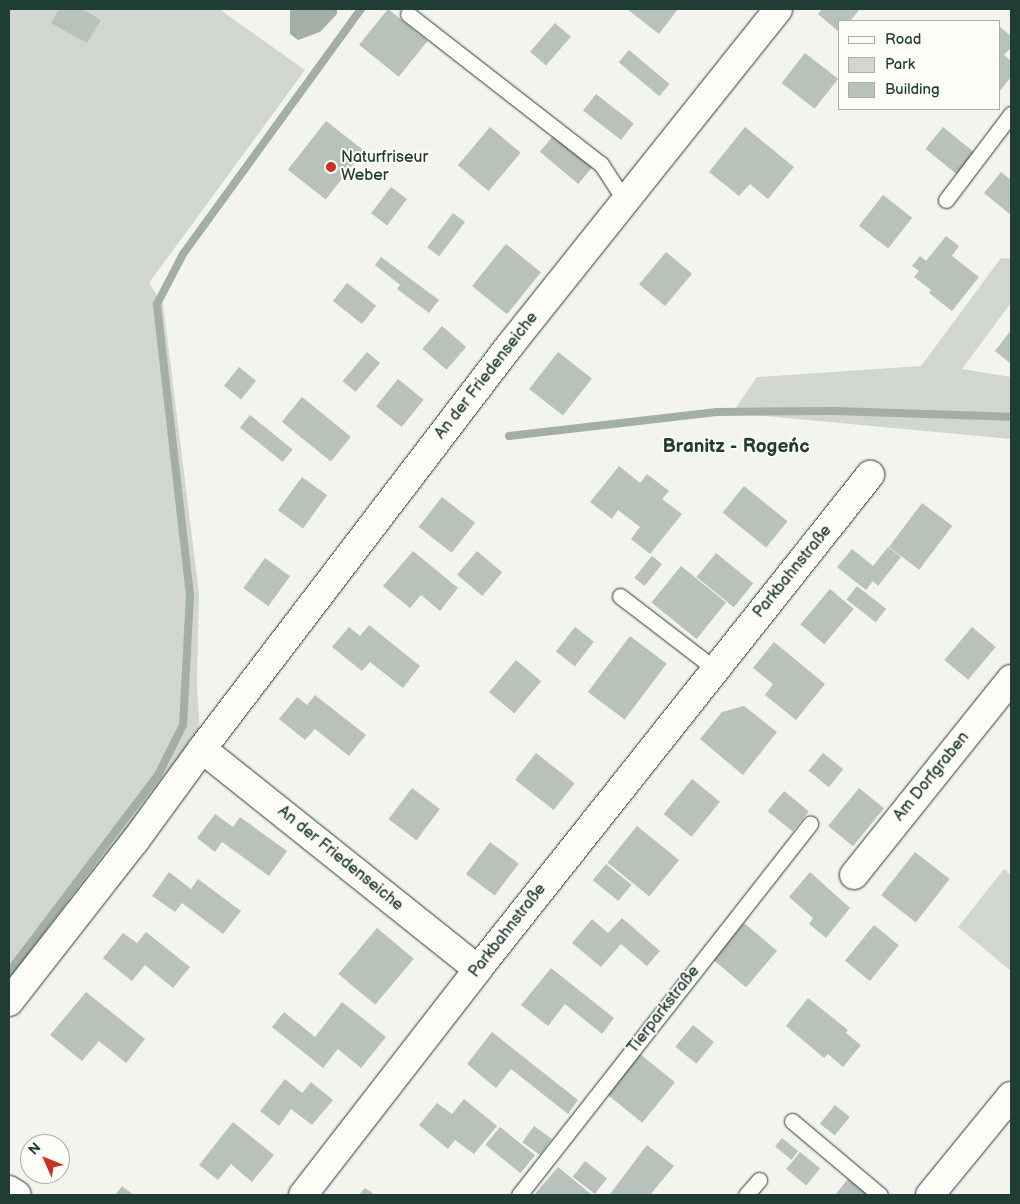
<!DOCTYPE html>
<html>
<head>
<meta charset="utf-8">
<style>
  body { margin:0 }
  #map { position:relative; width:1020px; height:1204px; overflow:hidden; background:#f4f4ef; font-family:"Balsamiq Sans",sans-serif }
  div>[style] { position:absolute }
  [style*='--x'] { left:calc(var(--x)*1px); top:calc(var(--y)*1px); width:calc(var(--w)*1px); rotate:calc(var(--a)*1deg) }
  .green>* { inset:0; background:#d1d6d1 }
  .water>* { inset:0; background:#a3aea7 }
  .stream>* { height:8px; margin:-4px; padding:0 4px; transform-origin:4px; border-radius:4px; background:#a3aea7 }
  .building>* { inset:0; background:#b9c1bb; transform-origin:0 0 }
  .roads { filter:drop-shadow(0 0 1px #1f3d34) drop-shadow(0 0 1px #1f3d34) }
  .lane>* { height:15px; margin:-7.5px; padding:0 7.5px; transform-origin:7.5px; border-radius:7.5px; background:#fdfcf7 }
  .street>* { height:28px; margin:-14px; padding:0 14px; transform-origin:14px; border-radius:14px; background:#fdfcf7 }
  .dots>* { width:14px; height:14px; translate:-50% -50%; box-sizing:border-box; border:2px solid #fdfcf7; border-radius:50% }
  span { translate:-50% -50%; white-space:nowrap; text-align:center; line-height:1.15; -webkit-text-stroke:4px #fdfcf7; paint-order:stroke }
  .poi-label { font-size:16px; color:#1f3d34 }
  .left { translate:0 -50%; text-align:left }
  .street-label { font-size:16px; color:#1f3d34 }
  .quarter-label { font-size:19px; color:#1f3d34; font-weight:700 }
  .frame { position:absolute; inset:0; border:10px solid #1f3d34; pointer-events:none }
  .legend { position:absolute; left:838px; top:20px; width:162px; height:90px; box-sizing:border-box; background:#fdfcf7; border:1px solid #a4b0a9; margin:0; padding:6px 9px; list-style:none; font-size:15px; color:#1f3d34 }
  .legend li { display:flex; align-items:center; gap:10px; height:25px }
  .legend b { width:25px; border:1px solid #a4b0a9 }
  .north { position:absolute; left:20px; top:1134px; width:50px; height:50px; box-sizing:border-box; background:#fdfcf7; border:1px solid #a4b0a9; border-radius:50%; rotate:314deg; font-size:14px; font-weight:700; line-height:20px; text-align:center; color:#1f3d34 }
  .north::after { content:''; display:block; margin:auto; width:18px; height:22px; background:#c8321e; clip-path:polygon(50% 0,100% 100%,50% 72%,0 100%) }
</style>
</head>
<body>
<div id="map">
  <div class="green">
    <i style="clip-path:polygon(9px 9px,219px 9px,305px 70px,149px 283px,163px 304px,199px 593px,197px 683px,200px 736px,9px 984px)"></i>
    <i style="clip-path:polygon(1001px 258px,1011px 259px,1011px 303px,962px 369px,1011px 377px,1011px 439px,732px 413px,757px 377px,921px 366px)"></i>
    <i style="clip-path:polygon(1004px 869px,1011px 875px,1011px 971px,958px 927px)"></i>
  </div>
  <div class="water">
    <i style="clip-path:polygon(290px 9px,337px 9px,337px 14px,320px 32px,298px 40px,290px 34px)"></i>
  </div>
  <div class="stream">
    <i style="--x:509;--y:436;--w:209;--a:-6.6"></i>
    <i style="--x:717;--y:412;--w:117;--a:-0.5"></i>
    <i style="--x:834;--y:411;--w:177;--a:1.9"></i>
    <i style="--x:9;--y:972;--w:247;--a:-52.9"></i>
    <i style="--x:158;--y:775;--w:56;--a:-63.4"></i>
    <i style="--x:183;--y:725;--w:130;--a:-86.9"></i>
    <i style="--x:190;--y:595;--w:293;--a:-96.5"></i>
    <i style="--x:157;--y:304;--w:56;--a:-62.5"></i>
    <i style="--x:183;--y:254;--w:303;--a:-54"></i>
  </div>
  <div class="building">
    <i style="clip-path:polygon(59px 9px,82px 9px,101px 20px,87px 43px,51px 23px)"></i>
    <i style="left:388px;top:9px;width:51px;height:46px;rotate:39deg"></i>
    <i style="clip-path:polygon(627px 9px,678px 9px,659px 34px)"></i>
    <i style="clip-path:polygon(822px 9px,860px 9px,850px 21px,839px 21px,839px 32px,818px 14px)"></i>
    <i style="left:555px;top:23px;width:21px;height:38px;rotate:41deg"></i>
    <i style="clip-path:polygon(999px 26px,1011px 36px,1011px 48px,1004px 55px,1011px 61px,1011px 77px,999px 92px)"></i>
    <i style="left:629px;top:50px;width:53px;height:16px;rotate:40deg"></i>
    <i style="left:805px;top:53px;width:42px;height:38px;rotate:38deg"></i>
    <i style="left:596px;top:94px;width:48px;height:21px;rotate:38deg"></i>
    <i style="left:326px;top:121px;width:48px;height:62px;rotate:38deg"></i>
    <i style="left:490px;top:127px;width:40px;height:50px;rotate:40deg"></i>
    <i style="clip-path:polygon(745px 127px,794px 167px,768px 199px,750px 184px,739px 196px,709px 172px)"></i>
    <i style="left:943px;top:127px;width:40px;height:28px;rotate:39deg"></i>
    <i style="left:554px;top:135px;width:50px;height:22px;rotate:40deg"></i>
    <i style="clip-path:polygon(1001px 172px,1011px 180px,1011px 215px,984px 193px)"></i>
    <i style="left:391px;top:187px;width:20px;height:33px;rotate:37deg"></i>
    <i style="left:883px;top:195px;width:37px;height:39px;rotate:38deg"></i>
    <i style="left:453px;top:213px;width:15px;height:43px;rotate:37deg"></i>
    <i style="clip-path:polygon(946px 236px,959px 246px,952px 256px,979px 277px,952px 311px,929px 293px,931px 290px,914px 277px,919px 271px,912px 266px,920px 256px,926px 261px)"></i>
    <i style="left:506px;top:244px;width:45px;height:54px;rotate:39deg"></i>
    <i style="left:666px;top:252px;width:34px;height:42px;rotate:40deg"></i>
    <i style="clip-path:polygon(381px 257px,439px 300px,429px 313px,397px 289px,400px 285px,375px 265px)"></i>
    <i style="left:347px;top:283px;width:37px;height:23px;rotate:38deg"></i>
    <i style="left:442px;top:326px;width:32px;height:30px;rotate:41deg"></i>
    <i style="clip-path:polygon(1011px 330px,1011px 364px,995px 351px)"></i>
    <i style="left:367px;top:352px;width:17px;height:38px;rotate:40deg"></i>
    <i style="left:558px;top:352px;width:43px;height:47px;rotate:38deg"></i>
    <i style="left:239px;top:367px;width:22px;height:24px;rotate:39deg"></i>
    <i style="left:398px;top:379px;width:33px;height:35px;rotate:39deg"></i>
    <i style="left:302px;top:397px;width:63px;height:32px;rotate:39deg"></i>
    <i style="left:250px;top:415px;width:55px;height:16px;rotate:39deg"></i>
    <i style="clip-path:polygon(619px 466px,640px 483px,647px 474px,669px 491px,662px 499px,682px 514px,650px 554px,631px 539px,640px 527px,618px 510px,612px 519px,590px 502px)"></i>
    <i style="left:302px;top:477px;width:31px;height:41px;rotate:36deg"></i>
    <i style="left:744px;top:486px;width:56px;height:34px;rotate:39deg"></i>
    <i style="left:442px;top:497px;width:42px;height:38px;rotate:38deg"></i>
    <i style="left:922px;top:503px;width:38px;height:55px;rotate:37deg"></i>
    <i style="clip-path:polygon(888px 547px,901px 557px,878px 586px,873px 581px,866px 590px,837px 567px,852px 549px,873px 566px)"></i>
    <i style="clip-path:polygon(413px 551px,458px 588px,440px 611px,421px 595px,410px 608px,383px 586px)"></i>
    <i style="left:477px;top:551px;width:33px;height:31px;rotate:40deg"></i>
    <i style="left:716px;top:553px;width:48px;height:31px;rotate:39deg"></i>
    <i style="left:652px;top:556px;width:13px;height:28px;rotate:39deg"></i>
    <i style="left:265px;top:558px;width:31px;height:37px;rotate:36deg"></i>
    <i style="left:681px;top:566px;width:58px;height:47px;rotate:39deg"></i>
    <i style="left:857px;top:586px;width:37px;height:17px;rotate:38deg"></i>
    <i style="left:830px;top:589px;width:31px;height:46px;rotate:40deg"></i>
    <i style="clip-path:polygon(369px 625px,420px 666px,403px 688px,370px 662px,362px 671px,332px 647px,349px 627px,360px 636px)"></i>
    <i style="left:575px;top:627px;width:24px;height:31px;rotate:38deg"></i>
    <i style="left:972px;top:627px;width:31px;height:43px;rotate:40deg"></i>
    <i style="left:630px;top:636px;width:46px;height:70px;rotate:37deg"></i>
    <i style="clip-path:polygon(774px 642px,825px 684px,796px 720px,765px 695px,773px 684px,753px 668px)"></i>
    <i style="left:516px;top:660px;width:33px;height:42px;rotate:40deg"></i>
    <i style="clip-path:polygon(315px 695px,366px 735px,349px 756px,315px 729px,305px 740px,279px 719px,297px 697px,307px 705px)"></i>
    <i style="clip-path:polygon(744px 706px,777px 732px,743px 775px,700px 739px,722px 712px)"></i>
    <i style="left:536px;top:753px;width:49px;height:34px;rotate:38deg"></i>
    <i style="left:823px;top:753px;width:26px;height:23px;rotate:39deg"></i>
    <i style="left:692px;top:779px;width:36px;height:45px;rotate:39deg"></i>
    <i style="left:412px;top:788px;width:35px;height:39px;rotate:37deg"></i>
    <i style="left:859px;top:788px;width:32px;height:49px;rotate:39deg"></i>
    <i style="left:784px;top:791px;width:32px;height:26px;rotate:39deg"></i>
    <i style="clip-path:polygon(215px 814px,233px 827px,240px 817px,287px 851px,269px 876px,222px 842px,215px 852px,197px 838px)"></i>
    <i style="left:637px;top:826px;width:54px;height:47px;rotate:39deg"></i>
    <i style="left:490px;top:842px;width:36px;height:40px;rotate:37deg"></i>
    <i style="left:915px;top:852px;width:44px;height:55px;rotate:38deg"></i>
    <i style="left:606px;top:864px;width:33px;height:21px;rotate:39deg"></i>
    <i style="clip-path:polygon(169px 872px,191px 889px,198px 879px,241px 911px,223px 934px,182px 903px,175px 912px,152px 896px)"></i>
    <i style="clip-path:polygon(810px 872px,850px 908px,826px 938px,809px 924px,813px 918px,789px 897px)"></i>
    <i style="clip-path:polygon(622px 918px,660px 951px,647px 966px,621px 944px,601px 967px,572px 943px,592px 919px,608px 933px)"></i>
    <i style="left:744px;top:923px;width:43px;height:48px;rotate:40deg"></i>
    <i style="left:874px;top:925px;width:32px;height:46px;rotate:39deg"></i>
    <i style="left:377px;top:928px;width:48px;height:60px;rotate:40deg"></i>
    <i style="clip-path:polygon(146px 932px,190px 967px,173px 988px,145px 965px,132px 981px,103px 958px,123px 933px,137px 943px)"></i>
    <i style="clip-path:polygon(551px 968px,614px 1018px,602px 1034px,565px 1004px,548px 1026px,521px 1005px)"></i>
    <i style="clip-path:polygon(86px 992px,145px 1039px,126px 1063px,99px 1041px,82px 1061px,50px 1035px)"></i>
    <i style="clip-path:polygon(808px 998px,848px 1030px,846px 1033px,861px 1045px,843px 1067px,828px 1054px,824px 1058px,786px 1026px)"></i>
    <i style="clip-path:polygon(342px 1002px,386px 1037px,361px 1068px,338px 1049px,323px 1068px,272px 1027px,284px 1012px,315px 1037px)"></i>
    <i style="left:693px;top:1025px;width:27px;height:28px;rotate:39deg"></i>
    <i style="clip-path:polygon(492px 1032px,578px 1100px,568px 1114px,511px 1069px,496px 1088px,467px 1064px)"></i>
    <i style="left:640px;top:1054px;width:45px;height:52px;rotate:39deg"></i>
    <i style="clip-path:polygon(285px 1079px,302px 1093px,311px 1082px,333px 1100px,312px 1125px,291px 1109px,279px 1126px,260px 1111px)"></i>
    <i style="clip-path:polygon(464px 1099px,497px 1126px,474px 1154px,455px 1140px,448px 1149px,419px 1125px,437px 1103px,452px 1114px)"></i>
    <i style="left:835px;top:1105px;width:19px;height:24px;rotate:39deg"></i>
    <i style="clip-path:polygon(233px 1122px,274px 1155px,252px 1182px,231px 1164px,218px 1180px,199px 1165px)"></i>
    <i style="left:534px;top:1126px;width:22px;height:20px;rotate:36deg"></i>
    <i style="left:500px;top:1127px;width:45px;height:23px;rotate:39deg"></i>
    <i style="left:782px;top:1138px;width:21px;height:11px;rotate:39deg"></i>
    <i style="clip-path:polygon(647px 1145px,674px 1166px,650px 1195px,612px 1195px,610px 1194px)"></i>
    <i style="left:800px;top:1152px;width:26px;height:22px;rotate:39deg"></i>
    <i style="left:585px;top:1161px;width:28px;height:20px;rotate:38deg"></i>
    <i style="clip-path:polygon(558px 1167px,591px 1194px,590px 1195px,534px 1195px)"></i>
    <i style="clip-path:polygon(848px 1179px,868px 1195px,835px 1195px)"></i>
    <i style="clip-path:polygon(122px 1186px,134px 1195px,115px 1195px)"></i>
    <i style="clip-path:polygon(365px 1188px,375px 1195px,359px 1195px)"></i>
  </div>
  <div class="roads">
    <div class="lane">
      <i style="--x:408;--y:14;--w:244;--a:37.9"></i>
      <i style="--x:601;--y:164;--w:44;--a:57"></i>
      <i style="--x:946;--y:200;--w:108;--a:-52.9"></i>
      <i style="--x:620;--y:596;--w:120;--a:37.5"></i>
      <i style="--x:792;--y:1121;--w:115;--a:40.1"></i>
      <i style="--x:519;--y:1195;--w:472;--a:-51.9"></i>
      <i style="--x:746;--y:1195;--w:20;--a:-49"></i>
    </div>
    <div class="street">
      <i style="--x:202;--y:749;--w:353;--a:38.6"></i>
      <i style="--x:854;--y:875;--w:251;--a:-51.3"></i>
      <i style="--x:9;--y:1002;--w:204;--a:-52"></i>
      <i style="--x:135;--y:841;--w:114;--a:-53.9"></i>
      <i style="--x:202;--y:749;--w:509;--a:-52.66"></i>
      <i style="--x:511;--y:344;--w:428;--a:-51.4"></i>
      <i style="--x:9;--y:1190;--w:9;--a:32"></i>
      <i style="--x:303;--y:1195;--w:286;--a:-52.2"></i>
      <i style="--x:478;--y:969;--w:631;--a:-51.57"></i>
      <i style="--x:930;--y:1195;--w:128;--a:-50.7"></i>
    </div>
  </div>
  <div class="dots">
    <i style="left:331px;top:167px;background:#c8321e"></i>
  </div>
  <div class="poi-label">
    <span class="left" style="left:341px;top:167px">Naturfriseur<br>Weber</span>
  </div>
  <div class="street-label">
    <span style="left:487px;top:376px;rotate:-52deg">An der Friedenseiche</span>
    <span style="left:793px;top:572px;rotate:-51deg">Parkbahnstraße</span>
    <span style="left:932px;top:777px;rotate:-51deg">Am Dorfgraben</span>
    <span style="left:340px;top:859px;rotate:39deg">An der Friedenseiche</span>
    <span style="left:508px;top:931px;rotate:-52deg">Parkbahnstraße</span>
    <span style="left:664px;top:1010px;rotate:-52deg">Tierparkstraße</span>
  </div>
  <div class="quarter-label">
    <span style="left:736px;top:447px">Branitz - Rogeńc</span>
  </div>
  <div class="frame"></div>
  <ul class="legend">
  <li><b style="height:6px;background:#fdfcf7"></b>Road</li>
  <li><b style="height:14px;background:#d1d6d1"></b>Park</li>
  <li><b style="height:14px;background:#b9c1bb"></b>Building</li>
  </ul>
  <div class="north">N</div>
</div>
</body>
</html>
